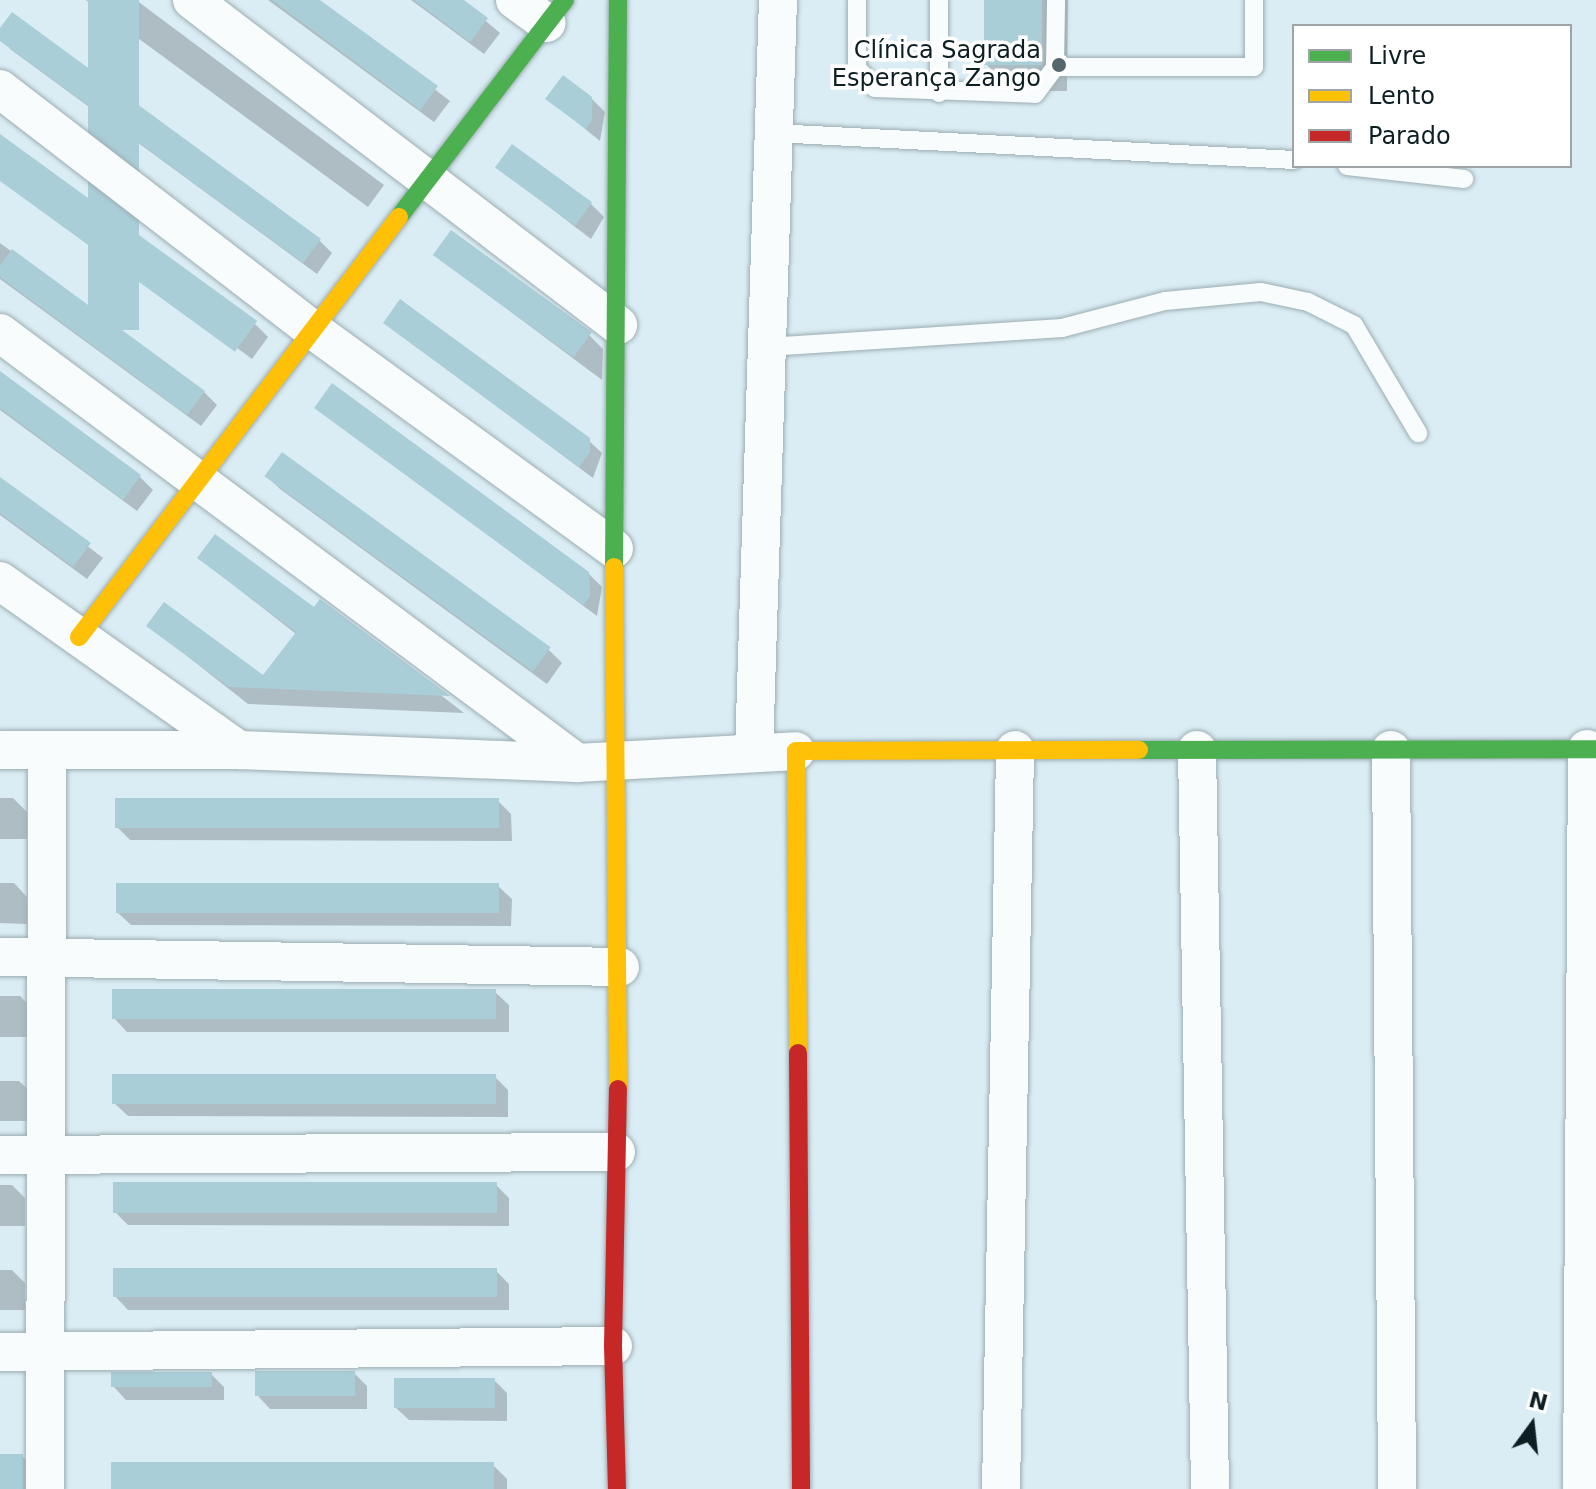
<!DOCTYPE html>
<html>
<head>
<meta charset="utf-8">
<style>
  body { margin:0 }
  #map { position:relative; width:1596px; height:1489px; overflow:hidden; background:#daedf4; font-family:"DejaVu Sans",sans-serif }
  div>[style] { position:absolute }
  [style*='--x'] { left:calc(var(--x)*1px); top:calc(var(--y)*1px); width:calc(var(--w)*1px); rotate:calc(var(--a)*1deg) }
  .shadow>* { inset:0; background:#0003 }
  .building>* { inset:0; background:#aaced8; transform-origin:0 0 }
  .roads { filter:drop-shadow(0 0 2px #9cadb2) drop-shadow(0 0 2px #9cadb2) }
  .lane>* { height:18px; margin:-9px; padding:0 9px; transform-origin:9px; border-radius:9px; background:#f9fcfd }
  .street>* { height:38px; margin:-19px; padding:0 19px; transform-origin:19px; border-radius:19px; background:#f9fcfd }
  .fast>* { height:18px; margin:-9px; padding:0 9px; transform-origin:9px; border-radius:9px; background:#4caf50 }
  .slow>* { height:18px; margin:-9px; padding:0 9px; transform-origin:9px; border-radius:9px; background:#ffc107 }
  .jam>* { height:18px; margin:-9px; padding:0 9px; transform-origin:9px; border-radius:9px; background:#c62828 }
  .dots>* { width:22px; height:22px; translate:-50% -50%; box-sizing:border-box; border:4px solid #fff; border-radius:50% }
  span { translate:-50% -50%; white-space:nowrap; text-align:center; line-height:1.15; -webkit-text-stroke:7px #fff; paint-order:stroke }
  .poi-label { font-size:24px; color:#0e1f24 }
  .right { translate:-100% -50%; text-align:right }
  .legend { position:absolute; left:1292px; top:24px; width:280px; height:144px; box-sizing:border-box; background:#fff; border:2px solid #9fa5a7; margin:0; padding:10px 14px; list-style:none; font-size:24px; color:#0e1f24 }
  .legend li { display:flex; align-items:center; gap:16px; height:40px }
  .legend b { width:40px; border:2px solid #9fa5a7 }
  .north { position:absolute; left:1492px; top:1385px; width:80px; height:80px; -webkit-text-stroke:6px #fff; paint-order:stroke; rotate:15deg; font-size:22px; font-weight:700; line-height:32px; text-align:center; color:#0e1f24 }
  .north::after { content:''; display:block; margin:auto; width:28px; height:36px; background:#0e1f24; clip-path:polygon(50% 0,100% 100%,50% 72%,0 100%) }
</style>
</head>
<body>
<div id="map">
  <div class="shadow">
    <i style="clip-path:polygon(86px 0,136px 0,384px 185px,368px 207px)"></i>
    <i style="clip-path:polygon(268px 0,317px 0,450px 101px,434px 122px)"></i>
    <i style="clip-path:polygon(411px 0,461px 0,500px 33px,484px 54px)"></i>
    <i style="clip-path:polygon(986px 0,1068px 0,1067px 91px,1012px 91px,986px 64px)"></i>
    <i style="clip-path:polygon(0 31px,319px 240px,332px 253px,317px 274px,10px 49px)"></i>
    <i style="clip-path:polygon(591px 98px,605px 112px,600px 141px,548px 99px)"></i>
    <i style="clip-path:polygon(0 137px,255px 324px,268px 337px,252px 359px,0 174px)"></i>
    <i style="clip-path:polygon(497px 167px,590px 203px,604px 217px,591px 239px)"></i>
    <i style="clip-path:polygon(0 243px,204px 392px,217px 405px,201px 426px,0 279px)"></i>
    <i style="clip-path:polygon(435px 255px,589px 335px,603px 349px,602px 380px)"></i>
    <i style="clip-path:polygon(385px 323px,588px 440px,602px 453px,593px 478px)"></i>
    <i style="clip-path:polygon(0 374px,140px 477px,153px 490px,137px 511px,0 410px)"></i>
    <i style="clip-path:polygon(317px 408px,588px 573px,602px 587px,597px 616px)"></i>
    <i style="clip-path:polygon(283px 455px,549px 650px,562px 663px,547px 684px,280px 489px,267px 476px)"></i>
    <i style="clip-path:polygon(0 479px,103px 558px,87px 579px,0 515px)"></i>
    <i style="clip-path:polygon(199px 558px,315px 610px,321px 602px,464px 713px,248px 704px,149px 626px,263px 677px,296px 634px)"></i>
    <i style="clip-path:polygon(0 798px,13px 798px,27px 812px,27px 839px,0 839px)"></i>
    <i style="clip-path:polygon(498px 801px,511px 814px,512px 841px,130px 840px,117px 827px)"></i>
    <i style="clip-path:polygon(0 883px,14px 883px,27px 897px,27px 924px,0 923px)"></i>
    <i style="clip-path:polygon(498px 886px,512px 899px,511px 926px,131px 925px,117px 912px)"></i>
    <i style="clip-path:polygon(495px 992px,509px 1005px,509px 1032px,127px 1032px,114px 1018px)"></i>
    <i style="clip-path:polygon(0 996px,20px 996px,33px 1009px,33px 1037px,0 1037px)"></i>
    <i style="clip-path:polygon(495px 1077px,508px 1090px,508px 1117px,128px 1116px,114px 1103px)"></i>
    <i style="clip-path:polygon(0 1081px,19px 1081px,33px 1094px,32px 1121px,0 1121px)"></i>
    <i style="clip-path:polygon(0 1185px,12px 1185px,25px 1198px,25px 1226px,0 1226px)"></i>
    <i style="clip-path:polygon(496px 1185px,509px 1198px,509px 1226px,128px 1225px,115px 1212px)"></i>
    <i style="clip-path:polygon(0 1270px,12px 1270px,25px 1283px,25px 1310px,0 1310px)"></i>
    <i style="clip-path:polygon(496px 1271px,509px 1284px,509px 1310px,128px 1310px,115px 1296px)"></i>
    <i style="clip-path:polygon(354px 1373px,367px 1386px,367px 1409px,270px 1409px,257px 1395px)"></i>
    <i style="clip-path:polygon(211px 1374px,224px 1387px,224px 1400px,126px 1400px,113px 1386px)"></i>
    <i style="clip-path:polygon(494px 1380px,507px 1393px,507px 1421px,409px 1420px,395px 1407px)"></i>
    <i style="clip-path:polygon(0 1456px,22px 1456px,42px 1476px,42px 1489px,0 1489px)"></i>
    <i style="clip-path:polygon(494px 1466px,507px 1479px,507px 1489px,113px 1489px)"></i>
  </div>
  <div class="building">
    <i style="left:88px;top:0;width:51px;height:330px"></i>
    <i style="clip-path:polygon(272px 0,320px 0,438px 86px,420px 110px)"></i>
    <i style="clip-path:polygon(414px 0,464px 0,488px 18px,470px 42px)"></i>
    <i style="left:984px;top:0;width:58px;height:65px"></i>
    <i style="clip-path:polygon(12px 12px,321px 239px,303px 263px,0 41px,0 28px)"></i>
    <i style="clip-path:polygon(563px 75px,592px 97px,592px 120px,586px 129px,545px 99px)"></i>
    <i style="left:0;top:134px;width:318px;height:38px;rotate:36deg"></i>
    <i style="left:512px;top:144px;width:99px;height:29px;rotate:36deg"></i>
    <i style="left:451px;top:230px;width:174px;height:31px;rotate:36deg"></i>
    <i style="clip-path:polygon(12px 249px,205px 391px,187px 415px,0 277px,0 266px)"></i>
    <i style="clip-path:polygon(400px 299px,590px 438px,590px 452px,579px 467px,383px 323px)"></i>
    <i style="clip-path:polygon(0 371px,141px 475px,123px 500px,0 408px)"></i>
    <i style="clip-path:polygon(332px 383px,589px 572px,590px 596px,583px 605px,314px 408px)"></i>
    <i style="left:282px;top:452px;width:332px;height:30px;rotate:36deg"></i>
    <i style="clip-path:polygon(0 477px,91px 543px,73px 567px,0 513px)"></i>
    <i style="clip-path:polygon(215px 534px,314px 607px,320px 599px,450px 696px,229px 687px,146px 626px,164px 602px,263px 675px,296px 632px,197px 558px)"></i>
    <i style="left:115px;top:798px;width:384px;height:30px"></i>
    <i style="left:116px;top:883px;width:383px;height:30px"></i>
    <i style="left:112px;top:989px;width:384px;height:30px"></i>
    <i style="left:112px;top:1074px;width:384px;height:30px"></i>
    <i style="left:113px;top:1182px;width:384px;height:31px"></i>
    <i style="left:113px;top:1268px;width:384px;height:29px"></i>
    <i style="left:355px;top:1371px;width:25px;height:100px;rotate:90deg"></i>
    <i style="left:212px;top:1372px;width:15px;height:101px;rotate:90deg"></i>
    <i style="left:394px;top:1378px;width:101px;height:30px"></i>
    <i style="left:0;top:1454px;width:23px;height:35px"></i>
    <i style="left:111px;top:1462px;width:383px;height:27px"></i>
  </div>
  <div class="roads">
    <div class="lane">
      <i style="--x:857;--y:0;--w:68;--a:90"></i>
      <i style="--x:857;--y:68;--w:27;--a:48"></i>
      <i style="--x:875;--y:88;--w:160;--a:2.1"></i>
      <i style="--x:1035;--y:94;--w:34;--a:-53"></i>
      <i style="--x:1055;--y:67;--w:199;--a:0"></i>
      <i style="--x:1254;--y:67;--w:67;--a:-90"></i>
      <i style="--x:939;--y:0;--w:93;--a:90"></i>
      <i style="--x:1055;--y:67;--w:67;--a:-89.1"></i>
      <i style="--x:774;--y:133;--w:521;--a:2.97"></i>
      <i style="--x:1347;--y:166;--w:118;--a:6.3"></i>
      <i style="--x:767;--y:347;--w:296;--a:-3.7"></i>
      <i style="--x:1062;--y:328;--w:106;--a:-14.7"></i>
      <i style="--x:1165;--y:301;--w:96;--a:-5.4"></i>
      <i style="--x:1261;--y:292;--w:48;--a:12"></i>
      <i style="--x:1308;--y:302;--w:51;--a:26.6"></i>
      <i style="--x:1354;--y:325;--w:126;--a:59.3"></i>
    </div>
    <div class="street">
      <i style="--x:192;--y:0;--w:536;--a:37.34"></i>
      <i style="--x:515;--y:0;--w:39;--a:36"></i>
      <i style="--x:0;--y:89;--w:395;--a:37.6"></i>
      <i style="--x:313;--y:330;--w:372;--a:36"></i>
      <i style="--x:0;--y:333;--w:720;--a:36.69"></i>
      <i style="--x:0;--y:581;--w:293;--a:35.3"></i>
      <i style="--x:0;--y:750;--w:239;--a:0"></i>
      <i style="--x:239;--y:750;--w:338;--a:2.2"></i>
      <i style="--x:577;--y:763;--w:219;--a:-3.1"></i>
      <i style="--x:1197;--y:750;--w:739;--a:88.99"></i>
      <i style="--x:1391;--y:750;--w:739;--a:89.53"></i>
      <i style="--x:754;--y:751;--w:751;--a:-88.17"></i>
      <i style="--x:0;--y:957;--w:620;--a:0.92"></i>
      <i style="--x:0;--y:1155;--w:616;--a:-0.28"></i>
      <i style="--x:0;--y:1352;--w:613;--a:-0.56"></i>
      <i style="--x:45;--y:1489;--w:739;--a:-89.84"></i>
      <i style="--x:1001;--y:1489;--w:739;--a:-88.91"></i>
      <i style="--x:1582;--y:1489;--w:740;--a:-89.61"></i>
    </div>
    <div class="fast">
      <i style="--x:399;--y:217;--w:273;--a:-52.6"></i>
      <i style="--x:614;--y:567;--w:567;--a:-89.6"></i>
      <i style="--x:1139;--y:750;--w:457;--a:-0.1"></i>
    </div>
    <div class="slow">
      <i style="--x:614;--y:567;--w:522;--a:89.56"></i>
      <i style="--x:79;--y:637;--w:528;--a:-52.7"></i>
      <i style="--x:798;--y:1053;--w:302;--a:-90.4"></i>
      <i style="--x:796;--y:751;--w:343;--a:-0.2"></i>
    </div>
    <div class="jam">
      <i style="--x:798;--y:1053;--w:436;--a:89.6"></i>
      <i style="--x:617;--y:1489;--w:143;--a:-91.6"></i>
      <i style="--x:613;--y:1346;--w:257;--a:-88.9"></i>
    </div>
  </div>
  <div class="dots">
    <i style="left:1059px;top:65px;background:#55676d"></i>
  </div>
  <div class="poi-label">
    <span class="right" style="left:1041px;top:65px">Clínica Sagrada<br>Esperança Zango</span>
  </div>
  <ul class="legend">
  <li><b style="height:10px;background:#4caf50"></b>Livre</li>
  <li><b style="height:10px;background:#ffc107"></b>Lento</li>
  <li><b style="height:10px;background:#c62828"></b>Parado</li>
  </ul>
  <div class="north">N</div>
</div>
</body>
</html>
